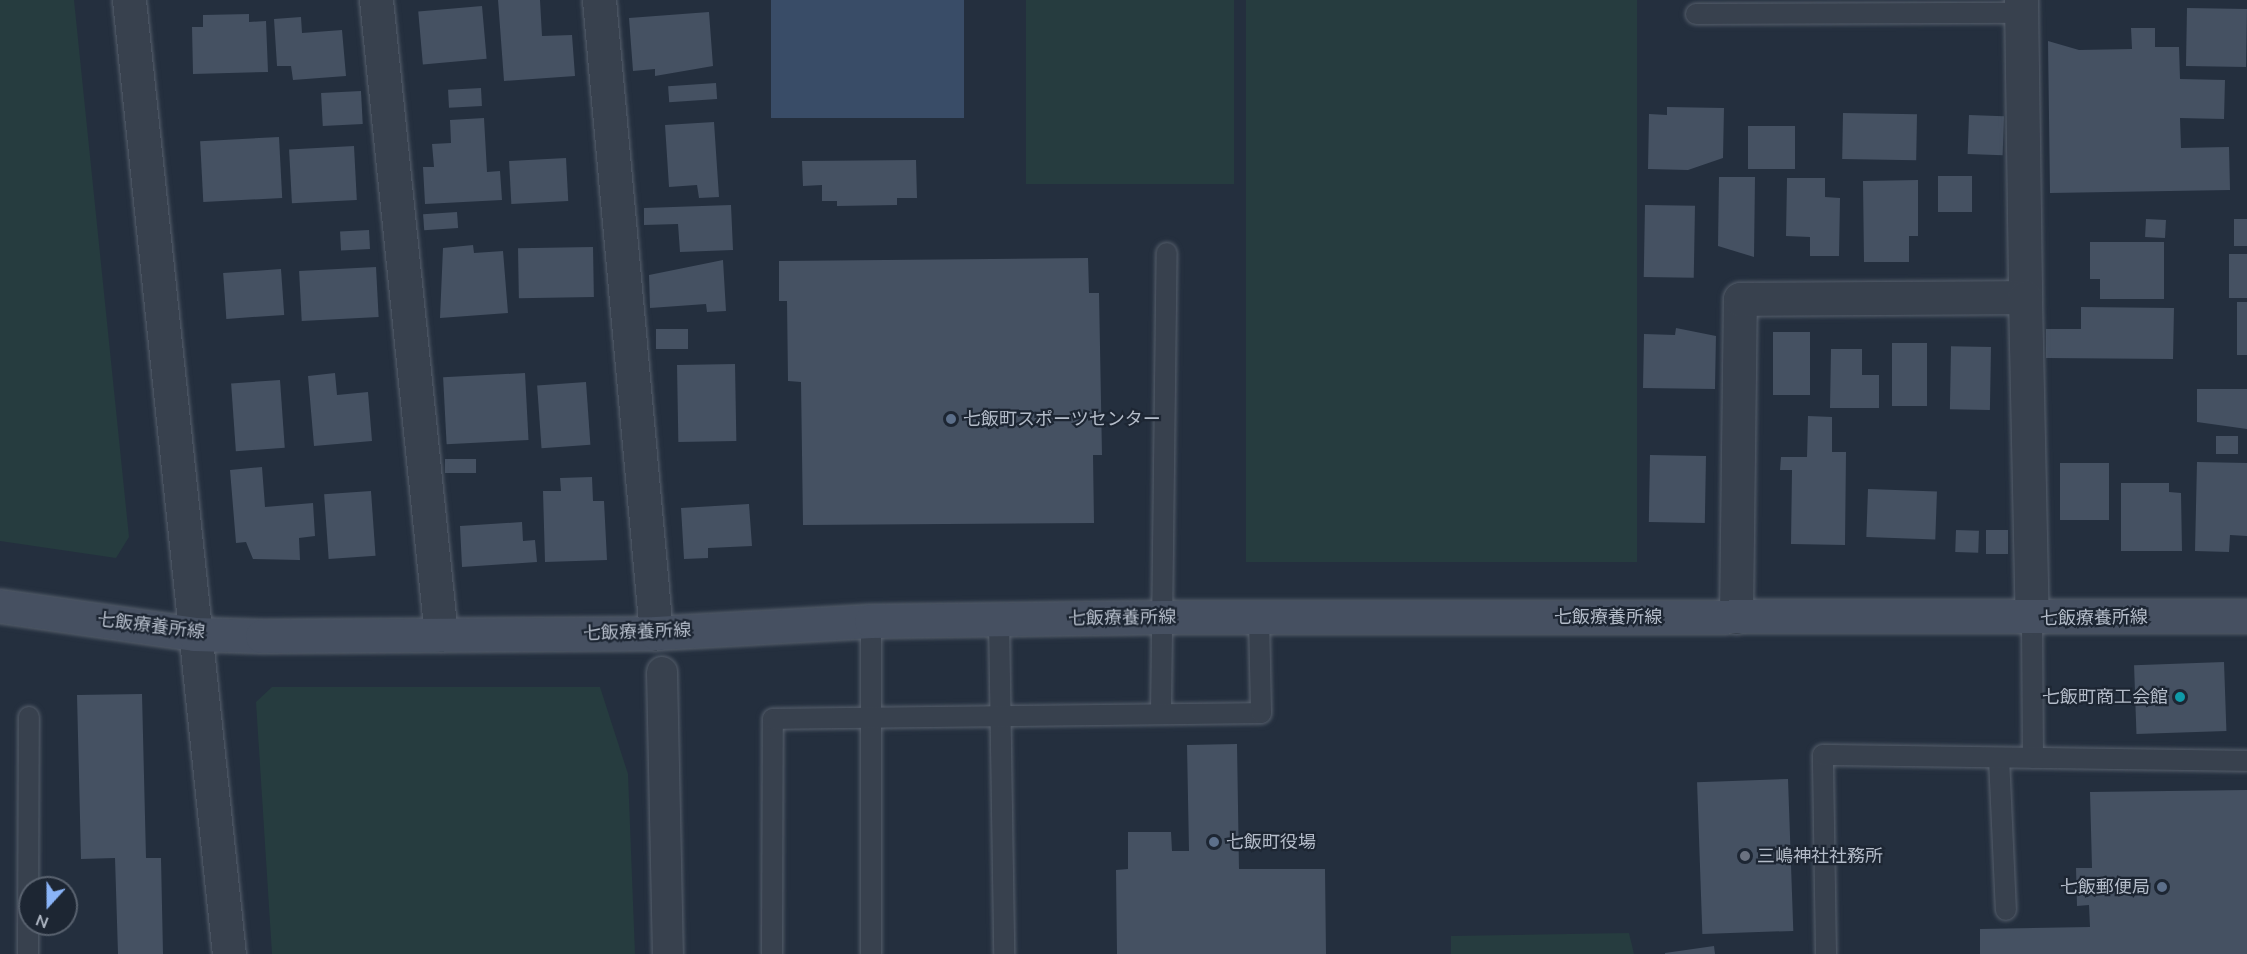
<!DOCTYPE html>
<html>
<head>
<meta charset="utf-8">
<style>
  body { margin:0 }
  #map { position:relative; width:2247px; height:954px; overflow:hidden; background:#242f3e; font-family:"Nunito Sans","Noto Sans JP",sans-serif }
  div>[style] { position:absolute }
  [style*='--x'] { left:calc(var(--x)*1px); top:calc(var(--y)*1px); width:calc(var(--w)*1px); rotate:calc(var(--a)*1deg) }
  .green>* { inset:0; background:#263c3f; transform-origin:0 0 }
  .water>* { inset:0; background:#394c67; transform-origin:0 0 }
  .building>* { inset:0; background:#455162; transform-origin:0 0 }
  .roads { filter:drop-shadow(0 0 2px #565f6c) drop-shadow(0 0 2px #565f6c) }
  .service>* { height:20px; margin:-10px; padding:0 10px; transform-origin:10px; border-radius:10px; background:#38414e }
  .pedestrian>* { height:30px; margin:-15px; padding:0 15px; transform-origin:15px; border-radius:15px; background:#38414e }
  .minor>* { height:33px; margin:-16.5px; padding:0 16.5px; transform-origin:16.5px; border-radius:16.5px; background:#38414e }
  .tertiary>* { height:33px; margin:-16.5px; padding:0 16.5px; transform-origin:16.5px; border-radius:16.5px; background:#38414e }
  .secondary>* { height:33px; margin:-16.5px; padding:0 16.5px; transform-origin:16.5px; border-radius:16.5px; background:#465061 }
  .dots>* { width:16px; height:16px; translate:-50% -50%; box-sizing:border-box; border:3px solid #1d2633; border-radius:50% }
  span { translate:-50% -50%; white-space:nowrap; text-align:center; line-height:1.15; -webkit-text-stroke:4.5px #1d2633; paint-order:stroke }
  .poi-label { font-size:18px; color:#b4bcc9 }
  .left { translate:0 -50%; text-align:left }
  .right { translate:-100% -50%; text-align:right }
  .street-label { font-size:18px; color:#b4bcc9 }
  .north { position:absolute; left:18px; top:876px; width:60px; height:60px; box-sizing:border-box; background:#1d2633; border:2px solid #59626f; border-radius:50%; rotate:201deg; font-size:16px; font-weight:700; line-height:24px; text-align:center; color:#b4bcc9 }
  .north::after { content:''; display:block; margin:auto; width:21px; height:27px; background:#8ab4f8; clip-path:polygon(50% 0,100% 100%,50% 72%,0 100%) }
</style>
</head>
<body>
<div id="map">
  <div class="green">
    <i style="clip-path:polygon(0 0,74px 0,129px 537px,116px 558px,0 541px)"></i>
    <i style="left:1026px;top:0;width:208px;height:184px"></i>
    <i style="left:1246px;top:0;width:391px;height:562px"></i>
    <i style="clip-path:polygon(272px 687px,600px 687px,628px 774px,635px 954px,272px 954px,256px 702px)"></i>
    <i style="clip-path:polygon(1629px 933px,1634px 954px,1451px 954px,1451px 936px)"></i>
  </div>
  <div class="water">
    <i style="left:771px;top:0;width:193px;height:118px"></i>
  </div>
  <div class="building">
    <i style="clip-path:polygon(498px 0,540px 0,542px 36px,572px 35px,575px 76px,504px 81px)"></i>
    <i style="left:482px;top:6px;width:53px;height:64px;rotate:85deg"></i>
    <i style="left:2187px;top:8px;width:60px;height:58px;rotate:1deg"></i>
    <i style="clip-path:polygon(709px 12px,713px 66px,655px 76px,655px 69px,633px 71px,629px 18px)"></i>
    <i style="clip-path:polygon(249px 14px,249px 22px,266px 21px,268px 72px,193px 74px,192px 27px,203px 27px,203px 15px)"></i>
    <i style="clip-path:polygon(301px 17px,302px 33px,342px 30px,346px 76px,293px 80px,291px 66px,277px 66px,274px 19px)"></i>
    <i style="clip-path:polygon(2131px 28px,2155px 28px,2155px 47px,2179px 47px,2180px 79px,2225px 80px,2224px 119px,2180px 118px,2181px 148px,2229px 147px,2230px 190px,2050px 193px,2048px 41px,2079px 50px,2132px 49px)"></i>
    <i style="left:716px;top:83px;width:16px;height:48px;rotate:86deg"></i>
    <i style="left:481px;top:88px;width:18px;height:33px;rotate:87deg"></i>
    <i style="left:361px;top:91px;width:33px;height:40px;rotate:87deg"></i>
    <i style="clip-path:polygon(1667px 107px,1724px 108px,1723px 158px,1688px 170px,1648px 169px,1649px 114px,1667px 115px)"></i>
    <i style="left:1843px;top:113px;width:74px;height:46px;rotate:1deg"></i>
    <i style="left:1969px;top:115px;width:35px;height:39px;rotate:2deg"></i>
    <i style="clip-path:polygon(484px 118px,487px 172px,500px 171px,502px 200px,425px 204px,423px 167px,434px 167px,432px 144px,451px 143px,450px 120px)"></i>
    <i style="clip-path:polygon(714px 122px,719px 197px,699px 198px,697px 185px,669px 187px,665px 125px)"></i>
    <i style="left:1748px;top:126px;width:47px;height:43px"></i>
    <i style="left:279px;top:137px;width:61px;height:79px;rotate:87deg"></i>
    <i style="left:354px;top:146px;width:54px;height:65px;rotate:87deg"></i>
    <i style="left:566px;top:158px;width:43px;height:57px;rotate:87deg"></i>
    <i style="clip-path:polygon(916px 160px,917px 198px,897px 198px,897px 205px,837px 206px,837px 201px,822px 201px,822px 185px,803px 186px,802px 161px)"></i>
    <i style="left:1972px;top:176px;width:36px;height:34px;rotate:90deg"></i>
    <i style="clip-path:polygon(1719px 177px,1755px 177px,1754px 257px,1718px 246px)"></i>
    <i style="clip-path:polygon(1787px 178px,1825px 178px,1825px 197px,1840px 198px,1839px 256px,1810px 256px,1810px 237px,1786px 236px)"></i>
    <i style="clip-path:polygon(1918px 180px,1918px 236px,1909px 236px,1909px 262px,1864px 262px,1863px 181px)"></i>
    <i style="clip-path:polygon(731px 205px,733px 250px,680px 252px,678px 224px,644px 225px,644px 208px)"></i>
    <i style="left:1645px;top:205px;width:50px;height:72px;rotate:1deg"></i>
    <i style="left:457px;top:212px;width:16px;height:34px;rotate:86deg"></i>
    <i style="left:2146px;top:219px;width:20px;height:18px;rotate:3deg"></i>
    <i style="left:2247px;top:219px;width:27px;height:13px;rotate:90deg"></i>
    <i style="left:369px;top:230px;width:19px;height:29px;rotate:87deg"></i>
    <i style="clip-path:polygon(2090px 242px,2164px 242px,2164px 299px,2100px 299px,2100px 279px,2090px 279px)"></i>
    <i style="clip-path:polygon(473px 245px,474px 253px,503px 251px,508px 313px,440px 318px,443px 248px)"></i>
    <i style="left:593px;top:247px;width:50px;height:75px;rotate:89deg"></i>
    <i style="left:2229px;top:254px;width:18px;height:44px"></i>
    <i style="clip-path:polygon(1088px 258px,1089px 293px,1099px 293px,1102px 455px,1093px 455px,1094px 523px,803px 525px,801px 382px,788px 381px,787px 301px,779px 301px,779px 261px)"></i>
    <i style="clip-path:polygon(723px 260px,726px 311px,707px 312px,706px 304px,650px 308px,649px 275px)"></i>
    <i style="left:376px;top:267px;width:50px;height:77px;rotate:87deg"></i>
    <i style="left:281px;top:269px;width:46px;height:58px;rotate:86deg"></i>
    <i style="left:2237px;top:302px;width:10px;height:53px"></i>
    <i style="clip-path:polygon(2081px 307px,2174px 308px,2173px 359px,2046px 358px,2046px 329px,2081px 329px)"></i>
    <i style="clip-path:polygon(1676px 328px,1716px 336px,1715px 389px,1643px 388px,1644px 334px,1675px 335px)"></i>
    <i style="left:656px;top:329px;width:32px;height:20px"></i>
    <i style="left:1773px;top:332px;width:37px;height:63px"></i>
    <i style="left:1892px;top:343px;width:35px;height:63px"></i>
    <i style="left:1991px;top:347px;width:63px;height:40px;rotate:91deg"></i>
    <i style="clip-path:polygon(1831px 349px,1862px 349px,1862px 375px,1879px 375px,1879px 408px,1830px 408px)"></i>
    <i style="left:735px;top:364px;width:77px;height:58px;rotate:89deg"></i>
    <i style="clip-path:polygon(335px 373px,337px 395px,368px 392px,372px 441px,314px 446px,308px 376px)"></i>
    <i style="left:525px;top:373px;width:67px;height:82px;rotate:87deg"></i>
    <i style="left:280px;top:380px;width:68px;height:49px;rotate:86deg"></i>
    <i style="left:586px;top:382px;width:63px;height:49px;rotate:86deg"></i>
    <i style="clip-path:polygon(2197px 389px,2247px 389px,2247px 429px,2197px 422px)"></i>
    <i style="clip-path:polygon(1808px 416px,1832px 417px,1832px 452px,1846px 452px,1845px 545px,1791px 544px,1792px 470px,1780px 470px,1781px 457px,1807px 457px)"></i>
    <i style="left:2216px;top:436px;width:22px;height:18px"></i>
    <i style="left:1650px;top:455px;width:56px;height:67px;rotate:1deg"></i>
    <i style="left:445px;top:459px;width:31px;height:14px"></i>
    <i style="clip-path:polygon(2197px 462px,2247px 463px,2247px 536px,2230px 535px,2229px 552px,2195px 551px)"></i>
    <i style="left:2060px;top:463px;width:49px;height:57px"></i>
    <i style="clip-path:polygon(262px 467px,265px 507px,313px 503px,315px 536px,299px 538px,300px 560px,253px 559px,246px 542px,236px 543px,230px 470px)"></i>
    <i style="clip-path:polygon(592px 477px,593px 501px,604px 501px,607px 560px,545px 562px,543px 491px,561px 491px,560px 478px)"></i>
    <i style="clip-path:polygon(2121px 483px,2169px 483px,2169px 492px,2181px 493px,2182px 551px,2121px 551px)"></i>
    <i style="left:1868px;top:489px;width:69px;height:48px;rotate:2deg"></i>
    <i style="left:371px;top:491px;width:65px;height:47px;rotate:86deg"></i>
    <i style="clip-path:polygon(749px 504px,752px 546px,708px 548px,708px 558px,684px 559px,681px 508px)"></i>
    <i style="clip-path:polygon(522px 522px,523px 541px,535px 540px,537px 562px,462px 567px,460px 526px)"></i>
    <i style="left:1956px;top:530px;width:23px;height:22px;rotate:2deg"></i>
    <i style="left:2008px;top:530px;width:24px;height:22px;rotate:90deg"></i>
    <i style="left:2224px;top:662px;width:69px;height:90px;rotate:88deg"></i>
    <i style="clip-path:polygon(142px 694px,146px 858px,161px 858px,163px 954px,118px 954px,115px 858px,81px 859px,77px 695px)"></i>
    <i style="clip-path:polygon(1237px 744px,1239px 869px,1325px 869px,1326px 954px,1117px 954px,1116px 870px,1128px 869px,1128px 832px,1171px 832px,1172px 851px,1189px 851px,1187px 745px)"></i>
    <i style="left:1788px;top:779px;width:152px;height:91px;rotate:88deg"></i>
    <i style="clip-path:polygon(2247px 790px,2247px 954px,1980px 954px,1980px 929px,2090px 927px,2089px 905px,2077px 906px,2076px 868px,2092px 868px,2090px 792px)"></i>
    <i style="clip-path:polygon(1714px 946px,1715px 954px,1665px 954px,1665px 953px)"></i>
  </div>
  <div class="roads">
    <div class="service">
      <i style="--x:1696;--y:14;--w:325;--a:-0.2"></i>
      <i style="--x:999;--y:619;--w:335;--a:89.1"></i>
      <i style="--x:2032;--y:619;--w:139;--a:89.6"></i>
      <i style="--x:871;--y:621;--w:333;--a:90"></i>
      <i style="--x:1161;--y:712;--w:459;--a:-89.3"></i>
      <i style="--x:1999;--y:758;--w:152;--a:87.4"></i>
      <i style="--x:28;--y:954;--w:237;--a:-89.8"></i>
      <i style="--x:772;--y:954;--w:235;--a:-89.8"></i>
      <i style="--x:773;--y:719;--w:488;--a:-0.7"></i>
      <i style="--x:1261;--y:713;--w:97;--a:-91.2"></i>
      <i style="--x:1826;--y:954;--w:199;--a:-90.9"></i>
      <i style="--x:1823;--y:755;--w:424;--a:0.8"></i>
    </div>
    <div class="pedestrian">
      <i style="--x:662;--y:672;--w:282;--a:88.8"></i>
    </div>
    <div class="minor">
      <i style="--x:376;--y:0;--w:638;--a:84.16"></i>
      <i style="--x:599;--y:0;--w:636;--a:84.85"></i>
      <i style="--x:2021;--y:0;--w:297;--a:89.2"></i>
      <i style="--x:1736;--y:617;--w:318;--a:-89.3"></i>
      <i style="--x:1740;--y:299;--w:285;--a:-0.4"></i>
      <i style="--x:2025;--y:297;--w:322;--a:88.8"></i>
    </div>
    <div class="tertiary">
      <i style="--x:129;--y:0;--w:959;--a:84.02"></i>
    </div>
    <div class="secondary">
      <i style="--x:0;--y:606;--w:196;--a:8.2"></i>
      <i style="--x:194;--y:634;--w:68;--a:1.7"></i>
      <i style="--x:262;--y:636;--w:394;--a:-0.4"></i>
      <i style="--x:656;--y:633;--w:215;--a:-3.2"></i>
      <i style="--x:871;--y:621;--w:293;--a:-0.8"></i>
      <i style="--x:1164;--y:617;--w:1083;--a:-0.05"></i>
    </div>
  </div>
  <div class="dots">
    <i style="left:951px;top:419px;background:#5c6f8a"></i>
    <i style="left:2180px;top:697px;background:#0f9aa8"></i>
    <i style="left:1214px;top:842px;background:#5c6f8a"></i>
    <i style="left:1745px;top:856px;background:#6b7280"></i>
    <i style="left:2162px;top:887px;background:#5c6f8a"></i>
  </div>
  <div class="poi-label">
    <span class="left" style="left:963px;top:419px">七飯町スポーツセンター</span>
    <span class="right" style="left:2168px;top:697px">七飯町商工会館</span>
    <span class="left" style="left:1226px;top:842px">七飯町役場</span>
    <span class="left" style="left:1757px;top:856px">三嶋神社社務所</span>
    <span class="right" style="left:2150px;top:887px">七飯郵便局</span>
  </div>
  <div class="street-label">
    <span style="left:1608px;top:617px">七飯療養所線</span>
    <span style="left:1122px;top:618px;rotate:-1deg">七飯療養所線</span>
    <span style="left:2094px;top:618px;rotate:-1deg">七飯療養所線</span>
    <span style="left:151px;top:626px;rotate:7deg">七飯療養所線</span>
    <span style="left:637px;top:632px;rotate:-2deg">七飯療養所線</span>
  </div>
  <div class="north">N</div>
</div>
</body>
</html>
